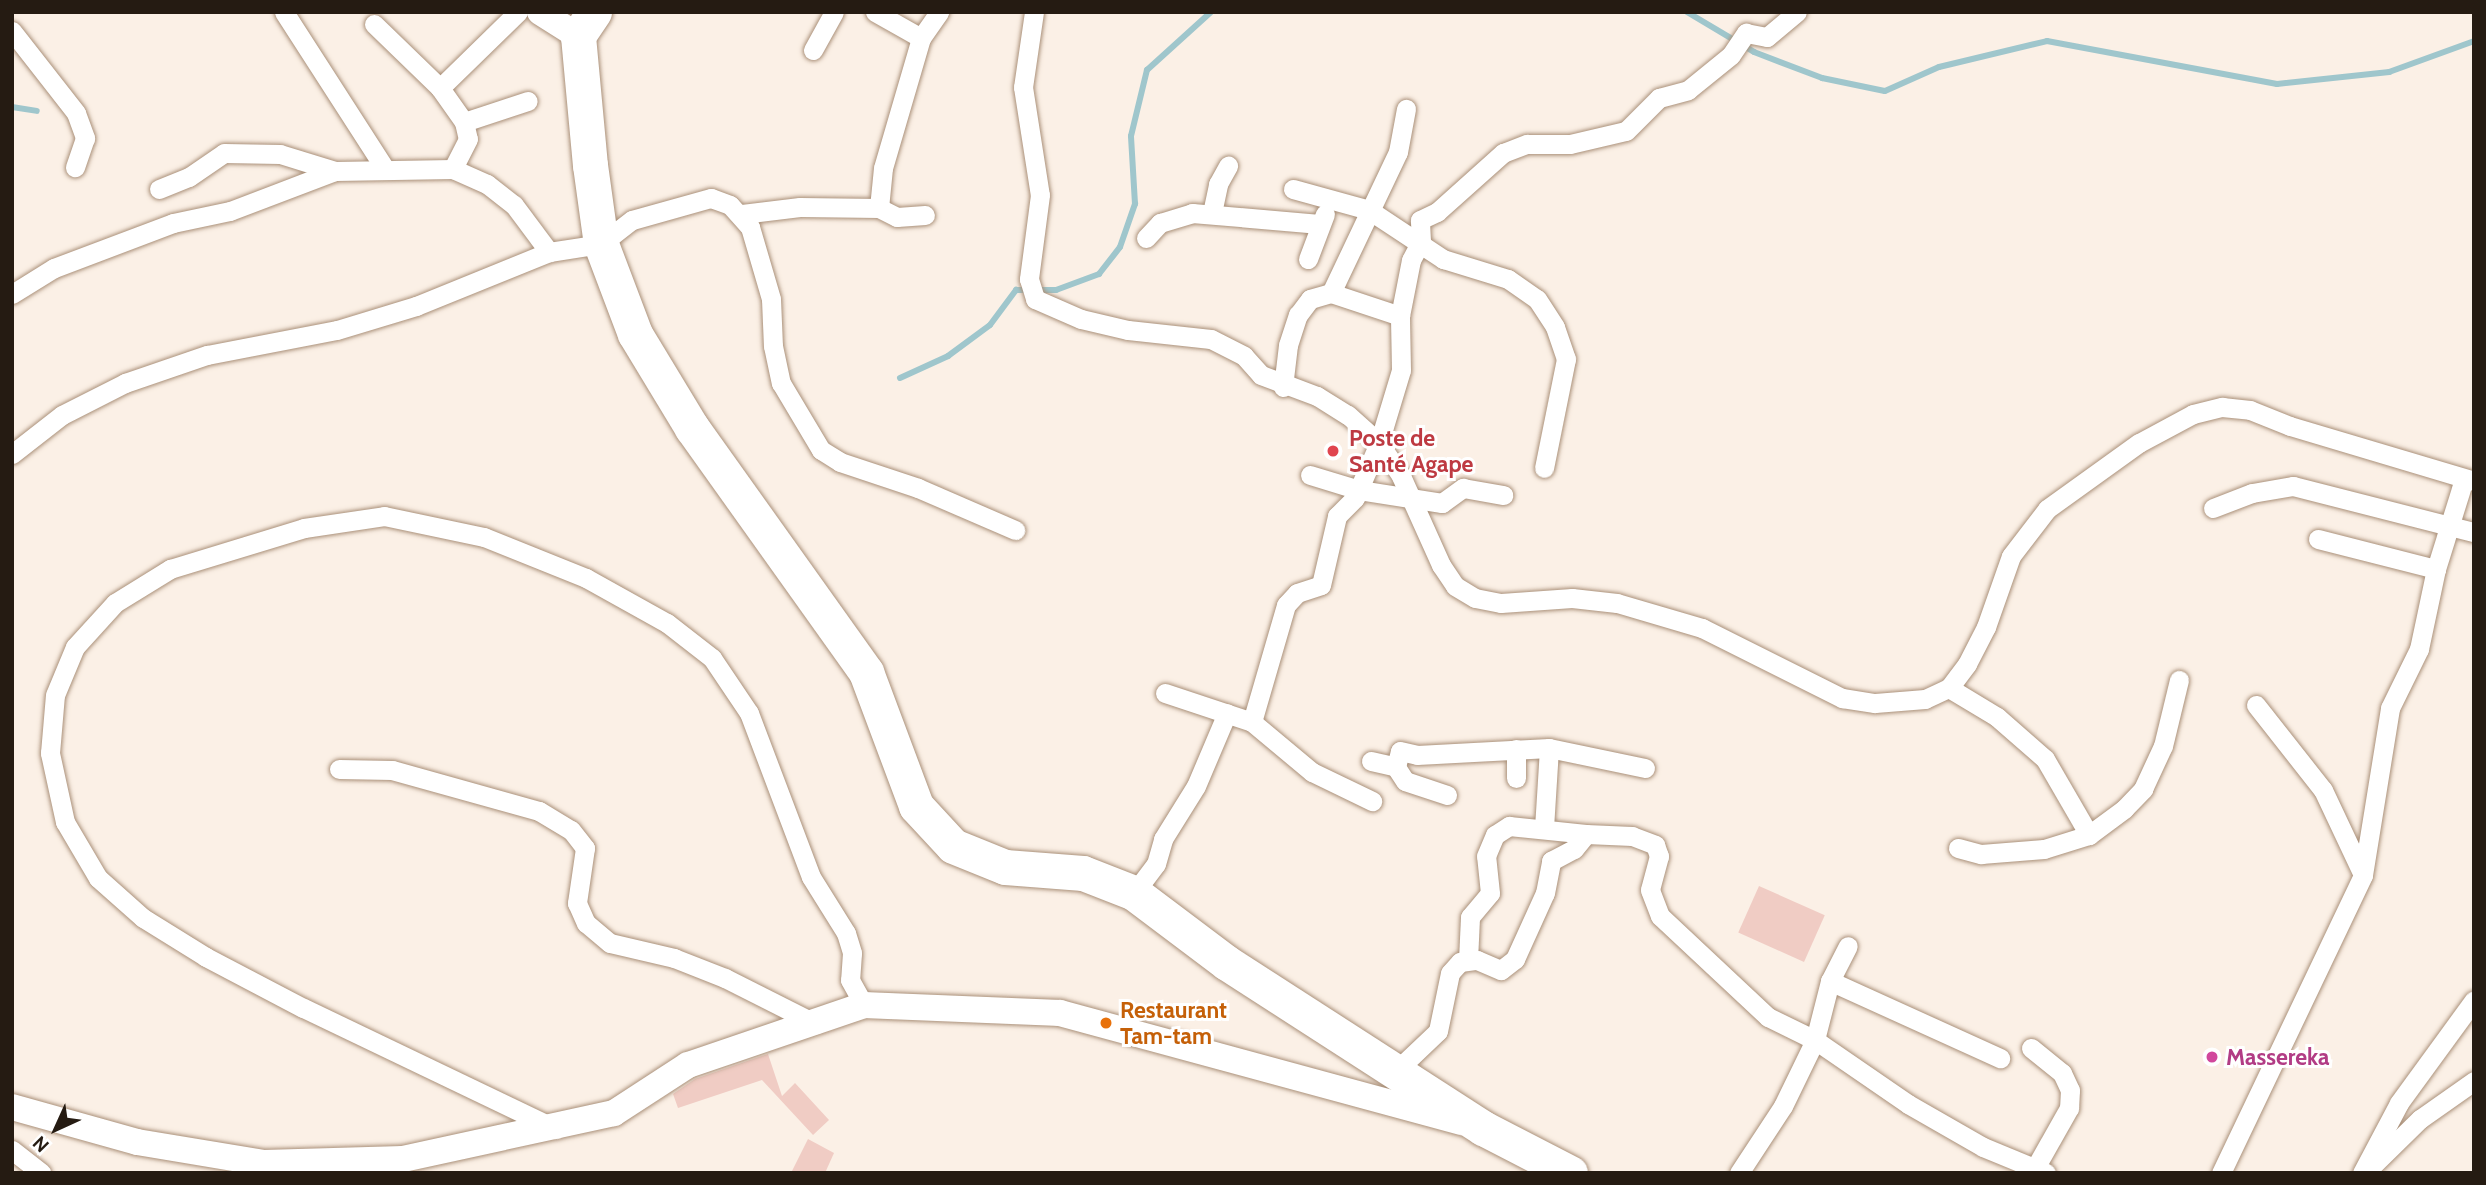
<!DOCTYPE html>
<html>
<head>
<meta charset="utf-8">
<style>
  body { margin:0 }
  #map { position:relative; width:2486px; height:1185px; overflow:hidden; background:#fbf0e6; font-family:Cabin,sans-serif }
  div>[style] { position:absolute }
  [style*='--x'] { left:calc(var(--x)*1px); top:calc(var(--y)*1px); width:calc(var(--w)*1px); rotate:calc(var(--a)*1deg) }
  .stream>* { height:6px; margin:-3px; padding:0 3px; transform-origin:3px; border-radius:3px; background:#9fc6cc }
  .building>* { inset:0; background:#f0ccc4; transform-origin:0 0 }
  .roads { filter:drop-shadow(0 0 2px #aa9079) drop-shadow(0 0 2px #aa9079) }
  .street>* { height:19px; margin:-9.5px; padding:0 9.5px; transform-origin:9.5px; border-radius:9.5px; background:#fff }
  .secondary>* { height:26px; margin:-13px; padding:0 13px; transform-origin:13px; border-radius:13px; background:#fff }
  .highway>* { height:35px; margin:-17.5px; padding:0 17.5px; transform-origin:17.5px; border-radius:17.5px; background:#fff }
  .dots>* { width:19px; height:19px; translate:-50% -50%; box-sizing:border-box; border:4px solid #fff; border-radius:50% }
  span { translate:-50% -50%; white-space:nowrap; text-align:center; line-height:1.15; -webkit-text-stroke:6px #fff; paint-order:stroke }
  .health-label { font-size:23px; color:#be3a42; font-weight:700 }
  .left { translate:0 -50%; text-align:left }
  .food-label { font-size:23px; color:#c56008; font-weight:700 }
  .hotel-label { font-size:23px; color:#b23c85; font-weight:700 }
  .frame { position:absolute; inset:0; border:14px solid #251b12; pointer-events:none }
  .north { position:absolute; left:21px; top:1094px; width:70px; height:70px; -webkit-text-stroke:5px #fff; paint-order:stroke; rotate:225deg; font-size:19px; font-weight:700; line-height:28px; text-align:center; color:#251b12 }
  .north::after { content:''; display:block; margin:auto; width:24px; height:32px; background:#251b12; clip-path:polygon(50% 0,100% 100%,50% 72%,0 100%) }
</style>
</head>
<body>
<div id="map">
  <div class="stream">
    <i style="--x:1687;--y:12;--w:78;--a:30.8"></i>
    <i style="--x:1754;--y:52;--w:73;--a:20.9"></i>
    <i style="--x:1822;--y:78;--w:64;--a:11.7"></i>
    <i style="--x:1885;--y:91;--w:59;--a:-24"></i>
    <i style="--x:1939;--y:67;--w:111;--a:-13.5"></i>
    <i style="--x:2047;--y:41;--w:234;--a:10.6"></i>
    <i style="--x:2277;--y:84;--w:113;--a:-6.1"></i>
    <i style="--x:2389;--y:72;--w:90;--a:-20"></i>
    <i style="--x:12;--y:107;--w:25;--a:9"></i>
    <i style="--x:900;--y:378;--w:53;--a:-24.6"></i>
    <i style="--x:948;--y:356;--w:52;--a:-36.4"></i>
    <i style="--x:990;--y:325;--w:44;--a:-53.4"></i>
    <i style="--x:1016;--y:290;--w:40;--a:0"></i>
    <i style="--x:1056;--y:290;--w:46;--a:-20.4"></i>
    <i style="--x:1099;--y:274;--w:34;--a:-52"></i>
    <i style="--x:1120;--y:247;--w:46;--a:-70.8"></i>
    <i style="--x:1135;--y:204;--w:68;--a:-93.4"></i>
    <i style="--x:1131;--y:136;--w:68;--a:-76.4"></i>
    <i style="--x:1147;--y:70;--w:86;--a:-42.2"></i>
  </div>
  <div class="building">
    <i style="left:1759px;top:886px;width:72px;height:51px;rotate:24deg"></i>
    <i style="clip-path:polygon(768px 1054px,782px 1096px,795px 1083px,829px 1120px,813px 1135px,762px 1080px,678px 1108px,673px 1094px,695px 1079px)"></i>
    <i style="clip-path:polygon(808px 1139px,834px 1153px,825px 1173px,791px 1173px)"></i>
  </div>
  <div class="roads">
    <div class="street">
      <i style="--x:284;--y:12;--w:188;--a:57.2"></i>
      <i style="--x:875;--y:12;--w:53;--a:29.5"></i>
      <i style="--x:921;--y:38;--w:32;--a:-55"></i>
      <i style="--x:1034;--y:12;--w:76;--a:98.3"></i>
      <i style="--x:1023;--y:87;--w:109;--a:81.1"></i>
      <i style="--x:1040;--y:195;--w:85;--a:97.5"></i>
      <i style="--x:1029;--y:279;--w:21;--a:73"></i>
      <i style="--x:1035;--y:299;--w:50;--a:23.5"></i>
      <i style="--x:1081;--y:319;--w:48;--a:13.2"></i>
      <i style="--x:1128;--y:330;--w:83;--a:6.2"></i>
      <i style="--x:1211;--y:339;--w:37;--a:27"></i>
      <i style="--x:1244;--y:356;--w:25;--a:48"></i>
      <i style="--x:1261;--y:375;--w:60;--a:20.6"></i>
      <i style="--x:1317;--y:396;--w:36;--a:32"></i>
      <i style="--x:1348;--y:415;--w:42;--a:42.1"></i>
      <i style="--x:1379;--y:443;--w:40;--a:56"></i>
      <i style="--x:1401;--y:476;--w:98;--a:65.8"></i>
      <i style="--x:1441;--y:565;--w:25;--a:56"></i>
      <i style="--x:1455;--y:586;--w:23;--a:31"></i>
      <i style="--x:1475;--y:598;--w:26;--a:11"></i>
      <i style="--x:1501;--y:603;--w:71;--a:-4"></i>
      <i style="--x:1572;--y:598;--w:45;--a:6.3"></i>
      <i style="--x:1617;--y:603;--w:89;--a:16.4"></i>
      <i style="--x:1702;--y:628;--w:157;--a:26.6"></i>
      <i style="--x:1842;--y:698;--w:33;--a:9"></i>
      <i style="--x:1875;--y:703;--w:50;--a:-4.6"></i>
      <i style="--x:1925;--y:699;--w:26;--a:-25"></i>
      <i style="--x:1949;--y:688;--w:30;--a:-53"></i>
      <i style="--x:1967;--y:664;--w:42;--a:-62.8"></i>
      <i style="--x:1986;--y:627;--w:75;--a:-70.6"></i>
      <i style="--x:2011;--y:556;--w:59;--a:-52.5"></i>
      <i style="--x:2047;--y:509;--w:113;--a:-35.7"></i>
      <i style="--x:2139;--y:443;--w:61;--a:-28.2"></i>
      <i style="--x:2193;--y:414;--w:30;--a:-14"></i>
      <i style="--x:2222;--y:407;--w:28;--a:6"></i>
      <i style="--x:2250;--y:410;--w:43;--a:21.8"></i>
      <i style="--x:2290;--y:426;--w:192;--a:16.6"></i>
      <i style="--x:374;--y:24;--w:92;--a:44.1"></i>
      <i style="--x:440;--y:88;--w:42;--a:54.8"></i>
      <i style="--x:464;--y:122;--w:17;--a:77"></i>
      <i style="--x:468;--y:139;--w:34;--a:117"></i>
      <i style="--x:12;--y:31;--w:104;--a:52"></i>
      <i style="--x:76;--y:113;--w:27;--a:70"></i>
      <i style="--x:85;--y:138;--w:31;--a:109"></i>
      <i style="--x:813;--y:50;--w:43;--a:-61.1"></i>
      <i style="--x:440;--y:88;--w:109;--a:-44.3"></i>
      <i style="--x:464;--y:122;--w:67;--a:-18.2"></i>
      <i style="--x:159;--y:189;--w:32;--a:-22"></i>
      <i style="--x:189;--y:177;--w:42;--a:-34.4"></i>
      <i style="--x:224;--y:153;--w:56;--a:1"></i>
      <i style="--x:280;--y:154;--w:58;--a:17.2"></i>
      <i style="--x:1293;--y:189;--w:79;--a:15.4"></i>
      <i style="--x:1369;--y:210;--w:89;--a:33.5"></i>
      <i style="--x:1443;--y:259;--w:68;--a:17.1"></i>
      <i style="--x:1508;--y:279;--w:35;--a:35"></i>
      <i style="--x:1537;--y:299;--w:33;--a:57"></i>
      <i style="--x:1555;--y:327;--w:34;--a:71"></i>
      <i style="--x:1566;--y:359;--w:111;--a:101.4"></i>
      <i style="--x:879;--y:208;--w:40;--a:-84.3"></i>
      <i style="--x:883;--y:168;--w:135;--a:-73.7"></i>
      <i style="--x:1212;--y:213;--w:30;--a:-78"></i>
      <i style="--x:1218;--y:184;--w:21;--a:-61"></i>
      <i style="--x:742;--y:214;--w:58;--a:-6.9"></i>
      <i style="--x:800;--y:207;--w:79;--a:0.7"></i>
      <i style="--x:879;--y:208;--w:20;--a:27"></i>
      <i style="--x:897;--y:217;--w:28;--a:-4"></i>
      <i style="--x:1146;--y:238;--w:21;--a:-47"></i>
      <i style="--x:1160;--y:223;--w:34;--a:-17"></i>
      <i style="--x:1192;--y:213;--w:128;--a:4.9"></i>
      <i style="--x:1308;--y:259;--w:48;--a:-69.3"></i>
      <i style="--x:1331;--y:293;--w:156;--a:-64.6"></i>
      <i style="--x:1398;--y:152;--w:44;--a:-79.5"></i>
      <i style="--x:12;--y:294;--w:49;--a:-31.8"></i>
      <i style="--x:54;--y:268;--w:127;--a:-20.7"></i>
      <i style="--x:173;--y:223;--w:58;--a:-11.9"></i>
      <i style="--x:230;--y:211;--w:112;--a:-20.9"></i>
      <i style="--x:335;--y:171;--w:118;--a:-1"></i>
      <i style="--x:453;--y:169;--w:37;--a:24"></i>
      <i style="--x:487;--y:184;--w:34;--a:38"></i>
      <i style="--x:514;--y:205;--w:59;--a:53.3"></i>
      <i style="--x:1283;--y:387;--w:42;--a:-83.2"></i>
      <i style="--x:1288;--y:345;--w:32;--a:-72"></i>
      <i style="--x:1298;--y:315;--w:20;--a:-53"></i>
      <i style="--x:1310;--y:299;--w:22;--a:-16"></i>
      <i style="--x:1331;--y:293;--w:73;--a:18.4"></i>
      <i style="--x:12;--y:454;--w:63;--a:-38"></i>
      <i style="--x:62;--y:415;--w:71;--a:-26.9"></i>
      <i style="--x:125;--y:383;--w:87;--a:-18.9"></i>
      <i style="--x:207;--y:355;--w:132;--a:-10.9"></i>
      <i style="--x:337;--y:330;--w:83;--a:-16.9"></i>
      <i style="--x:416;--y:306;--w:144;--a:-22.1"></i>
      <i style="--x:549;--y:252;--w:53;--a:-8.7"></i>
      <i style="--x:601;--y:244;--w:39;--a:-38"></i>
      <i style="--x:632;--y:220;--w:82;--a:-15.6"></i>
      <i style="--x:711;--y:198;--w:20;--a:20"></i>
      <i style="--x:730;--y:205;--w:30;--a:48"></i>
      <i style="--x:750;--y:227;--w:75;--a:73.7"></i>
      <i style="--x:771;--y:299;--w:47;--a:87.6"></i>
      <i style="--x:773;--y:346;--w:38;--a:78"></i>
      <i style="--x:781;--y:383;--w:78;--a:59.2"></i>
      <i style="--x:821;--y:450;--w:22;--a:32"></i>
      <i style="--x:840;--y:462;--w:82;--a:18.4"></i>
      <i style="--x:918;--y:488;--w:106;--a:23.4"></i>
      <i style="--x:1310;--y:475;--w:51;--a:17"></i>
      <i style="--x:1359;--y:490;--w:84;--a:8.9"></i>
      <i style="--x:1442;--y:503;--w:26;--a:-36"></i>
      <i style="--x:1463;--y:488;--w:41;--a:9.9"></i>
      <i style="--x:2213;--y:508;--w:42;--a:-21"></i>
      <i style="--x:2252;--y:493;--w:42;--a:-9.7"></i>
      <i style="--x:2293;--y:486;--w:187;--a:14.3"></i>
      <i style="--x:2318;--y:539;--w:122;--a:14.3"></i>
      <i style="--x:1949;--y:688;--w:56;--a:31.1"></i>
      <i style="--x:1997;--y:717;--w:64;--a:41.2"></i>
      <i style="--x:2045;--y:759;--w:88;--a:59.9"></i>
      <i style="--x:1165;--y:693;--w:92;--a:18.4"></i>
      <i style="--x:1252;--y:722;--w:78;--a:39.8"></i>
      <i style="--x:1312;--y:772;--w:67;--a:25.8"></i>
      <i style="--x:2256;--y:705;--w:108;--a:51.8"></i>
      <i style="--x:2323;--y:790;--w:94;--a:64.8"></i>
      <i style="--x:1252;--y:722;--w:122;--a:-73.8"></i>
      <i style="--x:1286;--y:605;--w:16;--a:-47"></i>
      <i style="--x:1297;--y:593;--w:25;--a:-18"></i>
      <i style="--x:1321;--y:585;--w:71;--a:-76.9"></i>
      <i style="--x:1337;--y:516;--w:25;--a:-45"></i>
      <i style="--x:1355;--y:498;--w:60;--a:-66.4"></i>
      <i style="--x:1379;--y:443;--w:76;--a:-73.2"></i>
      <i style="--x:1401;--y:370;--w:54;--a:-91.1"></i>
      <i style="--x:1400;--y:316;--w:57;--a:-78.9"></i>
      <i style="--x:1411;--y:260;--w:21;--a:-62"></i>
      <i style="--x:1421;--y:241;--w:21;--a:-93"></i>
      <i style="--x:1420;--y:220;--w:19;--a:-25"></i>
      <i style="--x:1437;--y:212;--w:89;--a:-41.8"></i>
      <i style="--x:1503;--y:153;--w:26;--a:-21"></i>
      <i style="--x:1527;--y:144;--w:43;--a:0"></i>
      <i style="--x:1570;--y:144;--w:57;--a:-13.1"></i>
      <i style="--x:1626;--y:131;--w:47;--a:-45"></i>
      <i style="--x:1659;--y:98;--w:30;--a:-15"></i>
      <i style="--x:1688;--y:90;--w:55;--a:-39.1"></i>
      <i style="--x:1731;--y:55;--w:27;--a:-56"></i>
      <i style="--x:1746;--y:33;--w:21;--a:11"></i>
      <i style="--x:1767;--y:37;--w:39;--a:-40"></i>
      <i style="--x:1516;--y:749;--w:29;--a:90"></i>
      <i style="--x:1371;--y:761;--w:26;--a:13"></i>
      <i style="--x:339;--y:769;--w:53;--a:1.1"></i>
      <i style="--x:392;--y:770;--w:153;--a:15.6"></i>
      <i style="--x:539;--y:811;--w:37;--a:31"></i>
      <i style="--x:571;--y:830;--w:23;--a:52"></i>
      <i style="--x:585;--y:848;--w:56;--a:98.3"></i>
      <i style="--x:577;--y:903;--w:22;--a:66"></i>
      <i style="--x:586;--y:923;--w:31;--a:40"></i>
      <i style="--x:610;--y:943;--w:66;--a:13.2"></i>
      <i style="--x:674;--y:958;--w:55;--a:21.4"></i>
      <i style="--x:725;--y:978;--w:102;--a:26.8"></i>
      <i style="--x:1447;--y:795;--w:44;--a:-161.6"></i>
      <i style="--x:1405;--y:781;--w:17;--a:-123"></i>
      <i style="--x:1396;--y:767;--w:16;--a:-76"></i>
      <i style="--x:1400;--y:751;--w:17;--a:13"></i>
      <i style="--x:1417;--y:755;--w:132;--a:-3"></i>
      <i style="--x:1549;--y:748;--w:98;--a:11.8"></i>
      <i style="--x:1544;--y:828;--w:80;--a:-86.4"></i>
      <i style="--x:1958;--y:848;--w:24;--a:15"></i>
      <i style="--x:1981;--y:854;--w:63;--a:-4.5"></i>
      <i style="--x:2044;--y:849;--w:47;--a:-17.3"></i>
      <i style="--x:2089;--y:835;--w:44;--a:-36.6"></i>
      <i style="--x:2124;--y:809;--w:28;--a:-46"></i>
      <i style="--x:2143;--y:789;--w:47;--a:-65.1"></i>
      <i style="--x:2163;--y:746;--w:68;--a:-76.4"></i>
      <i style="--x:1134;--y:893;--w:36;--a:-53"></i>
      <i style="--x:1156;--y:864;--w:26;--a:-74"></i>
      <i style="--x:1163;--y:839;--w:62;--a:-58.1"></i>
      <i style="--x:1196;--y:786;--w:79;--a:-67"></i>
      <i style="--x:1468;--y:960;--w:43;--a:-87.3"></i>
      <i style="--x:1470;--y:917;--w:31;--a:-50"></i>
      <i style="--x:1490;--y:893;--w:37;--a:-96"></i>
      <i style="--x:1486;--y:856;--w:23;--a:-67"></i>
      <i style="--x:1495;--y:835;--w:17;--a:-33"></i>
      <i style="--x:1509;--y:826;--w:77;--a:5.9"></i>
      <i style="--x:1830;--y:981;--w:187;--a:24.4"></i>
      <i style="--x:2031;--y:1048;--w:40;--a:39"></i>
      <i style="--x:2062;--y:1073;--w:19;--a:65"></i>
      <i style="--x:2070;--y:1090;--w:18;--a:93"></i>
      <i style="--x:2069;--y:1108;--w:69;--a:119.5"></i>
      <i style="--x:1395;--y:1072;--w:59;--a:-43.6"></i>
      <i style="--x:1438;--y:1031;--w:59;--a:-78.3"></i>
      <i style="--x:1450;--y:973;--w:15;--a:-48"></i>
      <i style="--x:1460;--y:962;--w:17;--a:-7"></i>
      <i style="--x:1477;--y:960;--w:26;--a:23"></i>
      <i style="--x:1501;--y:970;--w:18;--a:-38"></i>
      <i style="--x:1515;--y:959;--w:72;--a:-65.6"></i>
      <i style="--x:1545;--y:893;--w:33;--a:-79"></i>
      <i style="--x:1551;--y:861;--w:26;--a:-28"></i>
      <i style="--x:1574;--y:849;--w:19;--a:-51"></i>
      <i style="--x:1586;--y:834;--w:46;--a:2.5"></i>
      <i style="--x:1632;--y:836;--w:25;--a:21"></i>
      <i style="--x:1655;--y:845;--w:12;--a:70"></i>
      <i style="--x:1659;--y:856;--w:35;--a:105"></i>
      <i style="--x:1650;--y:890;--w:28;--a:69"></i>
      <i style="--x:1660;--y:916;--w:148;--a:43.1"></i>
      <i style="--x:1768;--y:1017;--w:52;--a:26.1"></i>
      <i style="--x:1815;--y:1040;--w:113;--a:34.5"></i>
      <i style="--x:1908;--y:1104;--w:86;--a:29.8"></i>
      <i style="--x:1983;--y:1147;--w:68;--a:22.4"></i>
      <i style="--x:556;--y:1129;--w:280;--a:-154.4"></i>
      <i style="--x:303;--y:1008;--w:110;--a:-152.3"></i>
      <i style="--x:206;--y:957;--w:74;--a:-148.2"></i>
      <i style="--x:143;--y:918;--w:60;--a:-138.4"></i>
      <i style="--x:98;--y:878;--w:65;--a:-120.5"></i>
      <i style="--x:65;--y:822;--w:71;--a:-102.3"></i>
      <i style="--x:50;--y:753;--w:58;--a:-85.1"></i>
      <i style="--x:55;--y:695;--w:52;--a:-67.4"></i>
      <i style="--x:75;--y:647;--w:59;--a:-47.7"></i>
      <i style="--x:115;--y:603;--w:65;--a:-31.7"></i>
      <i style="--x:170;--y:569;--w:140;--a:-17"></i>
      <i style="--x:304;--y:528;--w:81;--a:-8.5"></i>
      <i style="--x:384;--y:516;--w:102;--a:11.9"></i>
      <i style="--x:484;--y:537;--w:110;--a:21.9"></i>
      <i style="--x:586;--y:578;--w:93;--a:29.1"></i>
      <i style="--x:667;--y:623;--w:57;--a:37.9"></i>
      <i style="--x:712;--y:658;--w:66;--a:56.1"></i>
      <i style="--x:749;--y:713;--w:175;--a:69.3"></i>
      <i style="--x:811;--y:877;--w:66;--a:58"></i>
      <i style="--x:846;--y:933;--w:21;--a:73"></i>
      <i style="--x:852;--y:953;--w:27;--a:94"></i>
      <i style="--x:850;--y:980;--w:29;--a:61"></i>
      <i style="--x:12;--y:1150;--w:37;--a:38"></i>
      <i style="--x:2373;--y:1165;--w:66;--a:-44.4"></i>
      <i style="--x:2420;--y:1119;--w:66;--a:-35.1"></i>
      <i style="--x:1739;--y:1173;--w:80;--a:-56.7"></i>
      <i style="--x:1783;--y:1106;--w:73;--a:-64.1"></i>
      <i style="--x:1815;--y:1040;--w:61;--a:-75.7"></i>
      <i style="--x:1830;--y:981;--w:39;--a:-63"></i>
      <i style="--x:2221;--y:1173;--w:330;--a:-64.5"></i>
      <i style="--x:2363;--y:875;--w:169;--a:-80.8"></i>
      <i style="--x:2390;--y:708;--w:66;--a:-63.8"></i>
      <i style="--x:2419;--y:649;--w:82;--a:-78"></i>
      <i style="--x:2436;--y:569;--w:94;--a:-72.7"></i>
      <i style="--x:2362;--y:1173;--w:79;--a:-62.1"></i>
      <i style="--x:2399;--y:1103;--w:127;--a:-53.9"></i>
    </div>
    <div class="secondary">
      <i style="--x:540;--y:12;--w:45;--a:32.3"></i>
      <i style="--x:12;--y:1107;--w:130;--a:15.6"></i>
      <i style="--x:137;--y:1142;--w:129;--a:9.4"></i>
      <i style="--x:264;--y:1163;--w:139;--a:-1.6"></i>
      <i style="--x:403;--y:1159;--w:216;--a:-12.3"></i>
      <i style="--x:614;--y:1113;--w:88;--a:-33"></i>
      <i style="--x:688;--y:1065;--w:186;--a:-18.8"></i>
      <i style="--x:864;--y:1005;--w:196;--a:2.3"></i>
      <i style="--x:1060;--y:1013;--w:416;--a:15.2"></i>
    </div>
    <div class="highway">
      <i style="--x:594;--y:12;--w:29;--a:124"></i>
      <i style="--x:578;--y:36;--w:130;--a:84.7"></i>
      <i style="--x:590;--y:165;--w:80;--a:82.1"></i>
      <i style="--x:601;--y:244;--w:96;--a:69.3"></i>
      <i style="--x:635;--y:334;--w:110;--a:58.8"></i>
      <i style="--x:692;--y:428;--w:300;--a:54.5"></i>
      <i style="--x:866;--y:672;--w:143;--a:69.5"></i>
      <i style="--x:916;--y:806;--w:54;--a:47.2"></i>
      <i style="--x:953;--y:846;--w:56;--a:22"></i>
      <i style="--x:1005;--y:867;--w:78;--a:4.4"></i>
      <i style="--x:1083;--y:873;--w:55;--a:21.4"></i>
      <i style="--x:1134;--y:893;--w:116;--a:37"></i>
      <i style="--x:1227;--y:963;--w:305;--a:32.8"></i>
      <i style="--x:1483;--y:1128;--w:98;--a:27.3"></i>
    </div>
  </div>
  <div class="dots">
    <i style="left:1333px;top:451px;background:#e0444e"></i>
    <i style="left:1106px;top:1023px;background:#e8710a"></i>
    <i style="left:2212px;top:1057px;background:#d1479c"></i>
  </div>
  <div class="health-label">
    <span class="left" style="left:1349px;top:451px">Poste de<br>Santé Agape</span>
  </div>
  <div class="food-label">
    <span class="left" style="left:1120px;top:1023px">Restaurant<br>Tam-tam</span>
  </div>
  <div class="hotel-label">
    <span class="left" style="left:2226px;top:1057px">Massereka</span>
  </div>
  <div class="frame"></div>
  <div class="north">N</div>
</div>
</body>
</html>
